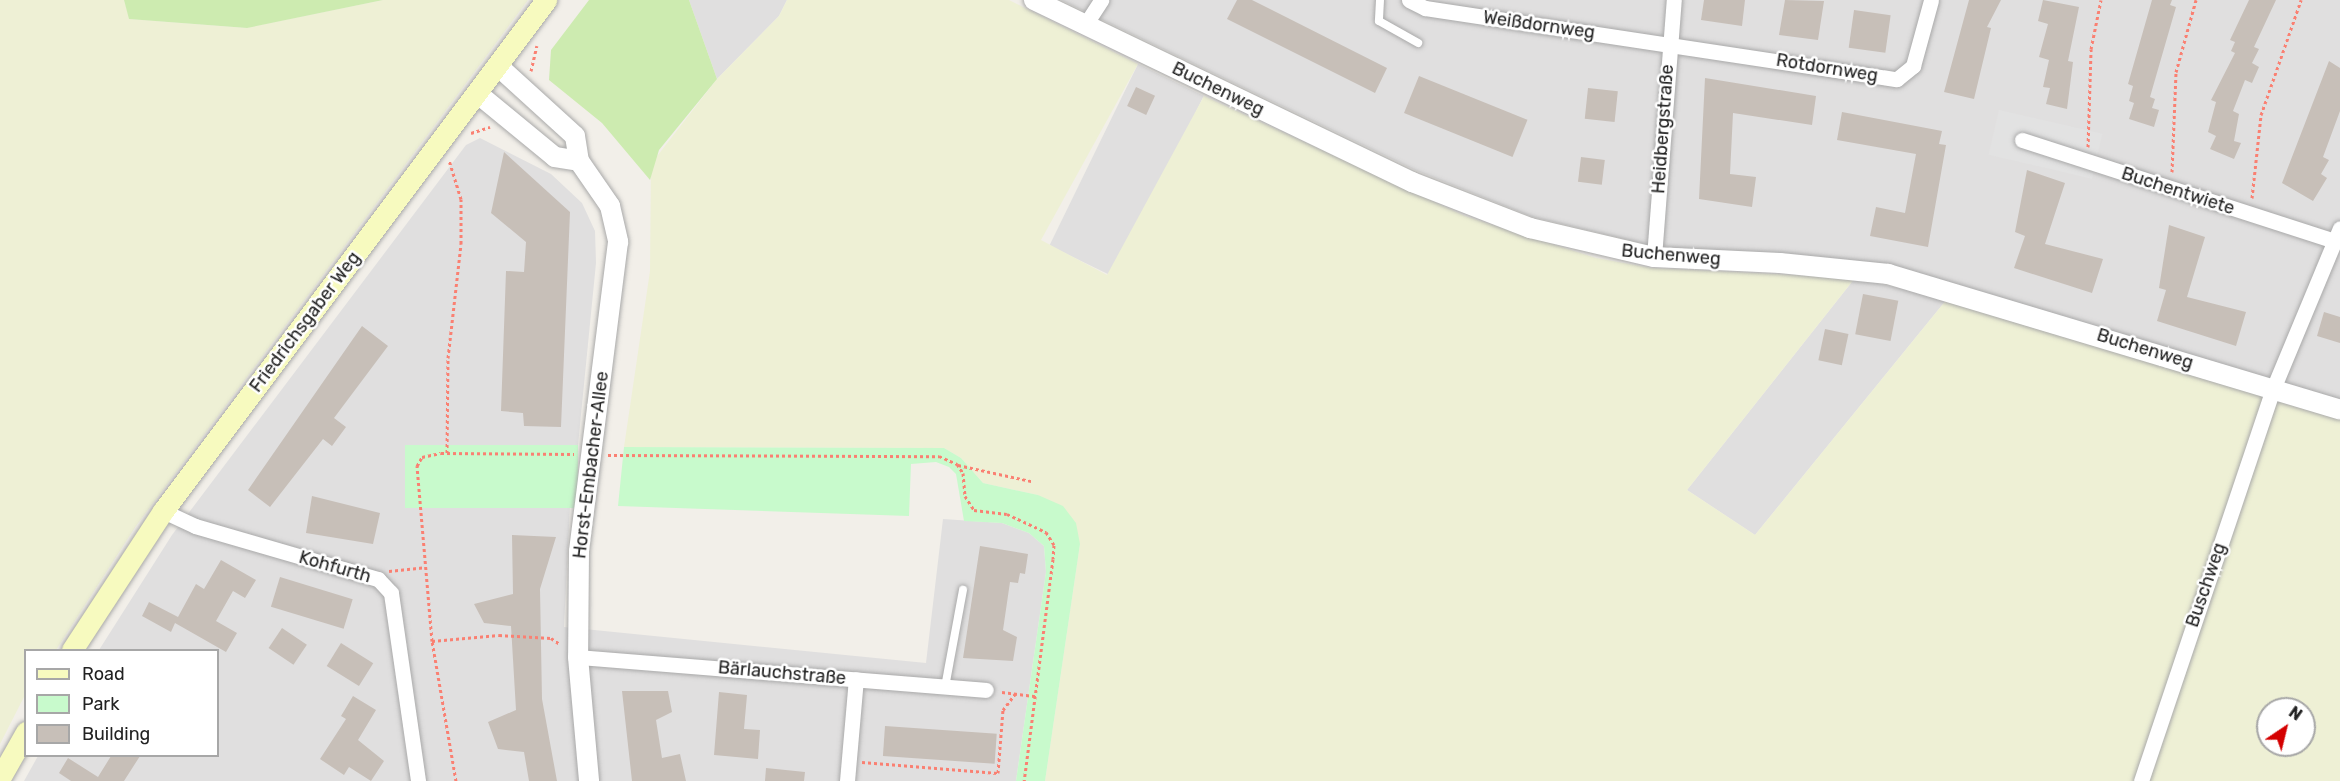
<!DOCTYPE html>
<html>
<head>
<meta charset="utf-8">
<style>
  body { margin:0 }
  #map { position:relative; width:2340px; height:781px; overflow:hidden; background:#f2efe9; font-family:Rubik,sans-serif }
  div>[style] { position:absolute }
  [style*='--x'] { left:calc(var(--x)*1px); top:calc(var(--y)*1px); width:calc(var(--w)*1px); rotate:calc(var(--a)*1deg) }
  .residential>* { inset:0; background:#e0dfdf; transform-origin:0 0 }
  .farmland>* { inset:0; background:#eef0d5 }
  .grass>* { inset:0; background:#cdebb0 }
  .park>* { inset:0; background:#c8facc; transform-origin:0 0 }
  .parking>* { inset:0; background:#e2e2e2; transform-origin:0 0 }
  .building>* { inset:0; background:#c7bfb8; transform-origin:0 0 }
  .path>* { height:3px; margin-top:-1.5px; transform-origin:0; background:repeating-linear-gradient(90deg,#fa8072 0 3px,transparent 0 6px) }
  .roads { filter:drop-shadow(0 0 2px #a9a9a9) drop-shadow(0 0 2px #a9a9a9) }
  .service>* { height:8px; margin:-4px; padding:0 4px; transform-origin:4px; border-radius:4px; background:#fff }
  .minor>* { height:15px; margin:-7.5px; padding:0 7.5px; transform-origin:7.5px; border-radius:7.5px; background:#fff }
  .tertiary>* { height:20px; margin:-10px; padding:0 10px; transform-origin:10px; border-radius:10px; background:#fff }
  .secondary>* { height:21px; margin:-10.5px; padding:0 10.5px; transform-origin:10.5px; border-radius:10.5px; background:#f7fabf }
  span { translate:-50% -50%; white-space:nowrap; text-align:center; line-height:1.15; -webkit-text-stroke:5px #fff; paint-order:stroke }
  .street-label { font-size:18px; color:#222 }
  .legend { position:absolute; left:24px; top:649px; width:195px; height:108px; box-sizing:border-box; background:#fff; border:2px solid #a7a7a7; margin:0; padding:8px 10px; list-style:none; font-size:18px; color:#222 }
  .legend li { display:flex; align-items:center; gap:12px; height:30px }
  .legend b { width:30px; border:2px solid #a7a7a7 }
  .north { position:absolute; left:2256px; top:697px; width:60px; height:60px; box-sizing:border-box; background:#fff; border:2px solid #a7a7a7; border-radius:50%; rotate:35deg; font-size:16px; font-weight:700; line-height:24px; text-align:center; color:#222 }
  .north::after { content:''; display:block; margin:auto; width:21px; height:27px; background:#d40000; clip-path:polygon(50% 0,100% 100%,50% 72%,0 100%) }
</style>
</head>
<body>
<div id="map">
  <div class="residential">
    <i style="clip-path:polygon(689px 0,787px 0,779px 16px,717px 79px)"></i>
    <i style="clip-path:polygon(1061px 0,2340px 0,2340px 402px,1889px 266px,1780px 253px,1662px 248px,1533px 217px,1415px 170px)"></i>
    <i style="left:1138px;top:64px;width:73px;height:202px;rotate:26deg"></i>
    <i style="clip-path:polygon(480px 138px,551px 174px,582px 203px,595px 231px,596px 263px,578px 445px,406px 445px,406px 507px,570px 505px,564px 627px,926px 663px,943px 519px,1002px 523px,1029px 533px,1044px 546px,1046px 572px,1016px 781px,24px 781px,38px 756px,218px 756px,218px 650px,99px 650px,172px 535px,466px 145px)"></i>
    <i style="clip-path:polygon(1855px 278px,1947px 299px,1755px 535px,1687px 490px)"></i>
  </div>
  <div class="farmland">
    <i style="clip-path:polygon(0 0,124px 0,130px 19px,246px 28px,383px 0,528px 0,136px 526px,56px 650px,26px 650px,25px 695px,0 744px)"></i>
    <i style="clip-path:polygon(787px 0,1009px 0,1138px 64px,1041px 240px,1107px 275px,1204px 96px,1465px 216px,1596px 258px,1652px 268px,1855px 278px,1687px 490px,1755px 535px,1947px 299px,2265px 395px,2134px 781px,1045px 781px,1080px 544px,1038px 495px,983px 483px,961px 458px,944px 448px,624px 447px,650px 271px,651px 164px,717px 79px,779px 16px)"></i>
    <i style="clip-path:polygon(evenodd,2276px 398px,2340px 419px,2340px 781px,2149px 781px,2276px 398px,2268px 709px,2304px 709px,2304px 745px,2268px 745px,2268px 709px)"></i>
  </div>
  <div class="grass">
    <i style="clip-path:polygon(124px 0,383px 0,247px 28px,129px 19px)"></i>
    <i style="clip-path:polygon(589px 0,689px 0,717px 79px,659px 150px,650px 180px,602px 123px,549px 80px,551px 50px)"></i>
  </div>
  <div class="park">
    <i style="left:405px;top:445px;width:173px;height:63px"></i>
    <i style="clip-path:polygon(624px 447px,944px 448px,961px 458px,983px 483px,1038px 495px,1063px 506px,1076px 523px,1080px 544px,1045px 781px,1016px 781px,1046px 572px,1044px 546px,1029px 533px,1002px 523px,964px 521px,956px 474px,949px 467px,936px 462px,911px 464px,909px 516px,618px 506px)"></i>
  </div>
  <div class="parking">
    <i style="left:1999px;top:110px;width:106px;height:46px;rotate:13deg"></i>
  </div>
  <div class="building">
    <i style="clip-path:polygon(1237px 0,1252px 0,1387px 68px,1375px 93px,1227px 19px)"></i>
    <i style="clip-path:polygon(1704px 0,1745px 0,1742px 26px,1701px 20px)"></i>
    <i style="clip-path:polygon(1785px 0,1824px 1px,1818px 40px,1779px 35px)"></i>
    <i style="clip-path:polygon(1969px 0,2001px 0,1987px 27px,1991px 28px,1974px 99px,1944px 92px)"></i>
    <i style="clip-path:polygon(2043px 0,2079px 7px,2068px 61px,2073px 62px,2067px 109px,2046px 104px,2050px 88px,2043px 87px,2049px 60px,2039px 57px,2048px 24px,2038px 21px)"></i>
    <i style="clip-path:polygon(2152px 0,2172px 0,2170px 5px,2176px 7px,2150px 97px,2155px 99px,2152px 108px,2159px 110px,2154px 127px,2129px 119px,2134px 103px,2129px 101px,2133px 86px,2128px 84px)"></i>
    <i style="clip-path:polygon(2249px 0,2276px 0,2254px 47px,2259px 49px,2252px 63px,2259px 67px,2252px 83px,2245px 80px,2233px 111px,2239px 114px,2234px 141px,2241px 143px,2234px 159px,2210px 149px,2216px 136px,2208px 132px,2216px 102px,2211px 100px,2235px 53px,2231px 51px,2235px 42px,2230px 40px)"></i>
    <i style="left:1854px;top:10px;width:37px;height:38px;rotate:8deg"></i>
    <i style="clip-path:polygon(2329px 61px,2340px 68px,2340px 111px,2323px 157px,2329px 160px,2321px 174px,2327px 178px,2313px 201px,2282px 183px)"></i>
    <i style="left:1419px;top:76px;width:117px;height:40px;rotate:22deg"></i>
    <i style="clip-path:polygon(1705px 78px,1816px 96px,1812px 125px,1733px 113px,1730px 174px,1756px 177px,1752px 207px,1699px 199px)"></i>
    <i style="left:1136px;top:87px;width:21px;height:21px;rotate:25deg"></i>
    <i style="left:1588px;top:88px;width:30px;height:31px;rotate:6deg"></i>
    <i style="clip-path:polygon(1842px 112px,1942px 131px,1939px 144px,1946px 145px,1928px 247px,1870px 236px,1876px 207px,1905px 213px,1916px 154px,1837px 140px)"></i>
    <i style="clip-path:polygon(504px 152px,570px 212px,561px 427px,524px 426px,523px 413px,501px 411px,506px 271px,524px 272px,526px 242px,491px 213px)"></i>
    <i style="left:1581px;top:157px;width:24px;height:25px;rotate:7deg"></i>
    <i style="clip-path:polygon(2027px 170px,2065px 183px,2045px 244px,2103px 259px,2092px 293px,2014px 268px,2025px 236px,2015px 232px)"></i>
    <i style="clip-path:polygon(2169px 225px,2205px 237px,2187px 297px,2246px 312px,2236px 346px,2157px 321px,2166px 290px,2159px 288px)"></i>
    <i style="left:1863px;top:294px;width:36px;height:41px;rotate:11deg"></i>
    <i style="clip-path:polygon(2324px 312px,2340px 317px,2340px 343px,2317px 336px)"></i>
    <i style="clip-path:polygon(362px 326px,388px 346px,334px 418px,346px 427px,332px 446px,323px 439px,270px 507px,248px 490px)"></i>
    <i style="left:1825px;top:329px;width:24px;height:32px;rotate:12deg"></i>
    <i style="clip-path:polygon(312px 496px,380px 513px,373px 544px,306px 533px)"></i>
    <i style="clip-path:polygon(512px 535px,556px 537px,540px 589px,542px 699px,557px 781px,529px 781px,524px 752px,498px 749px,488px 722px,516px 710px,511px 626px,484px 623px,474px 604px,513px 594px)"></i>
    <i style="clip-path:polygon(980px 546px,1028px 554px,1025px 574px,1020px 573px,1018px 583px,1010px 582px,1003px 630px,1017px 637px,1013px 661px,963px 658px)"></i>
    <i style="clip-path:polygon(221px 560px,256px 580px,245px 598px,233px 591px,216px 621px,237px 633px,226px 652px,175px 623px,171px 632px,142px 616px,149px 602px,178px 617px,196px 584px,204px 589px)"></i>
    <i style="left:280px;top:577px;width:76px;height:31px;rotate:17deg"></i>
    <i style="left:282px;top:628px;width:30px;height:24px;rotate:34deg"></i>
    <i style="left:341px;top:643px;width:38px;height:27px;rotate:32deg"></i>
    <i style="clip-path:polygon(622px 691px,668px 691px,672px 712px,656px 720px,662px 758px,680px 754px,686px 781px,632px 781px)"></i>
    <i style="clip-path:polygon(719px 692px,747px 695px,744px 729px,760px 730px,758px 759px,714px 755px)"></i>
    <i style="clip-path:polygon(353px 696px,376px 710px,358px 740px,384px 761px,371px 781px,349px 767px,344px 775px,320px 759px,346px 719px,341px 716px)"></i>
    <i style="left:885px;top:726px;width:112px;height:30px;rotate:4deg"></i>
    <i style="clip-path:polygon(111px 756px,140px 756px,124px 781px,71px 781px,59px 773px,68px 758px,98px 777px)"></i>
    <i style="clip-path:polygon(766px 768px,805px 772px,804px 781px,765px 781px)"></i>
  </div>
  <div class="path">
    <i style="--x:531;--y:71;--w:26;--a:-77"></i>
    <i style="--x:471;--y:133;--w:20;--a:-18"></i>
    <i style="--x:2088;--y:147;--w:98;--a:-88.2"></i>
    <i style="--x:2091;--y:49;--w:50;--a:-78.5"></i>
    <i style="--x:2172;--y:172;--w:100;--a:-87.7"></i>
    <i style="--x:2176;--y:72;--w:75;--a:-74.5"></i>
    <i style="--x:2252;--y:198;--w:83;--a:-83.8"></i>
    <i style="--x:2261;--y:115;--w:122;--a:-70.8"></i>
    <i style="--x:447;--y:453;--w:95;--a:-89.4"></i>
    <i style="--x:448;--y:358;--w:115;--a:-83.5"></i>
    <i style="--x:461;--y:244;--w:45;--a:-90"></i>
    <i style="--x:461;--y:199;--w:41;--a:-107.1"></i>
    <i style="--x:608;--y:455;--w:331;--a:0.2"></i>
    <i style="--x:939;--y:456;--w:20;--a:24"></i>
    <i style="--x:957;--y:464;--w:11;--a:56"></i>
    <i style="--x:963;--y:473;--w:23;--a:85"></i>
    <i style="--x:965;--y:496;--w:17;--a:57"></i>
    <i style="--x:974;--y:510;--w:33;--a:7"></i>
    <i style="--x:1007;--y:514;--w:43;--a:24.8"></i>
    <i style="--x:1046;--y:532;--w:15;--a:58"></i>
    <i style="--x:1054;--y:545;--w:14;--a:94"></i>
    <i style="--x:1053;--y:559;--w:224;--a:97.4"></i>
    <i style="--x:958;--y:465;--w:75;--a:12.4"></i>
    <i style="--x:389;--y:571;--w:36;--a:-6"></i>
    <i style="--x:432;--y:641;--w:67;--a:-5.1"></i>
    <i style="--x:499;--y:635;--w:52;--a:3.3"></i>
    <i style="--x:551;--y:638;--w:11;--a:34"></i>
    <i style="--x:1002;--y:692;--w:34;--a:7"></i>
    <i style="--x:862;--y:762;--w:136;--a:4.6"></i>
    <i style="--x:998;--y:773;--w:63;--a:-85.5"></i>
    <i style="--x:1003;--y:710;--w:20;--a:-53"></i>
    <i style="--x:456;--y:781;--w:142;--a:-99.7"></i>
    <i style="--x:432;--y:641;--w:176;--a:-94.9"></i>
    <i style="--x:417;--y:466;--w:10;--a:-61"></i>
    <i style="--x:422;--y:457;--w:19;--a:-12"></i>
    <i style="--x:441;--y:453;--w:133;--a:0.4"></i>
  </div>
  <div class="roads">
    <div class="service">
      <i style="--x:1380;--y:0;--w:21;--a:93"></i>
      <i style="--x:1379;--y:21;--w:45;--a:29.4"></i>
      <i style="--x:945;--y:687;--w:99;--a:-79.5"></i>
    </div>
    <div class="minor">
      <i style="--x:1409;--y:0;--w:18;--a:27"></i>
      <i style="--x:1425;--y:8;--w:477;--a:8.6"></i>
      <i style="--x:1897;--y:79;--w:21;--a:-39"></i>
      <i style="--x:1913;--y:66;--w:68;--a:-74.7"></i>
      <i style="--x:1085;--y:25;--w:30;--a:-57"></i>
      <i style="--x:2022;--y:140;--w:328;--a:17.9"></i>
      <i style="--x:1654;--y:257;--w:258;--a:-85.6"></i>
      <i style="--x:163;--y:511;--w:35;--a:25"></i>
      <i style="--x:195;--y:526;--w:191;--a:16.2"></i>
      <i style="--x:378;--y:579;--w:19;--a:47"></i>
      <i style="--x:391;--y:593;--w:190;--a:81.8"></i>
      <i style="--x:578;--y:657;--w:409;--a:4.6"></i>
      <i style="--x:847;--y:781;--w:102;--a:-85"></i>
      <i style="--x:2141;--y:781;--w:414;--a:-71.4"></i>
      <i style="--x:2273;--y:389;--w:174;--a:-67.4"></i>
    </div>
    <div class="tertiary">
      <i style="--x:1034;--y:0;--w:420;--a:25.7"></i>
      <i style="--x:1412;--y:182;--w:127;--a:21.3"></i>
      <i style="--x:1530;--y:228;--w:127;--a:13.2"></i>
      <i style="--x:1654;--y:257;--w:126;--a:2.7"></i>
      <i style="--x:1780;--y:263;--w:109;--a:5.8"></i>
      <i style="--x:1888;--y:274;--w:472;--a:16.7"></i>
      <i style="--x:498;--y:66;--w:104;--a:42.3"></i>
      <i style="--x:575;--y:136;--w:25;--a:81"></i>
      <i style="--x:579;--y:161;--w:55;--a:55.4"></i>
      <i style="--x:610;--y:206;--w:37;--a:77"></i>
      <i style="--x:618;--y:242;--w:312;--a:97.2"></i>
      <i style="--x:579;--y:552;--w:105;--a:90.5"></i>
      <i style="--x:578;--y:657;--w:124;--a:84.9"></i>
      <i style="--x:477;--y:93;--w:101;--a:39.4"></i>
      <i style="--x:555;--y:157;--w:24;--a:9"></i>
    </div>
    <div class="secondary">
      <i style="--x:72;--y:650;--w:166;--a:-56.8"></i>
      <i style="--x:163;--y:511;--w:639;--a:-53.15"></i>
      <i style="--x:0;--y:778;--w:53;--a:-60.5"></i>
    </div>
  </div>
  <div class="street-label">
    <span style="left:1539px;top:25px;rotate:8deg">Weißdornweg</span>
    <span style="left:1827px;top:68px;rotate:9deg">Rotdornweg</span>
    <span style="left:1218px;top:89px;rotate:26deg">Buchenweg</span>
    <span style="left:1663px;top:129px;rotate:-86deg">Heidbergstraße</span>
    <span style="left:2178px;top:191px;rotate:18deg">Buchentwiete</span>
    <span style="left:1671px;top:255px;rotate:5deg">Buchenweg</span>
    <span style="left:305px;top:322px;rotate:-53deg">Friedrichsgaber Weg</span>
    <span style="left:2145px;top:349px;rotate:17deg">Buchenweg</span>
    <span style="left:591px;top:465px;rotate:-83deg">Horst-Embacher-Allee</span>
    <span style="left:335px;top:567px;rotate:16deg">Kohfurth</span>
    <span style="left:2206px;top:585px;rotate:-71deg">Buschweg</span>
    <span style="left:782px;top:673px;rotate:5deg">Bärlauchstraße</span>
  </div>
  <ul class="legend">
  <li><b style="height:8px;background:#f7fabf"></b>Road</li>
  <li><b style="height:16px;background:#c8facc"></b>Park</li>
  <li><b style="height:16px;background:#c7bfb8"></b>Building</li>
  </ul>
  <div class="north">N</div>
</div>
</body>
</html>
